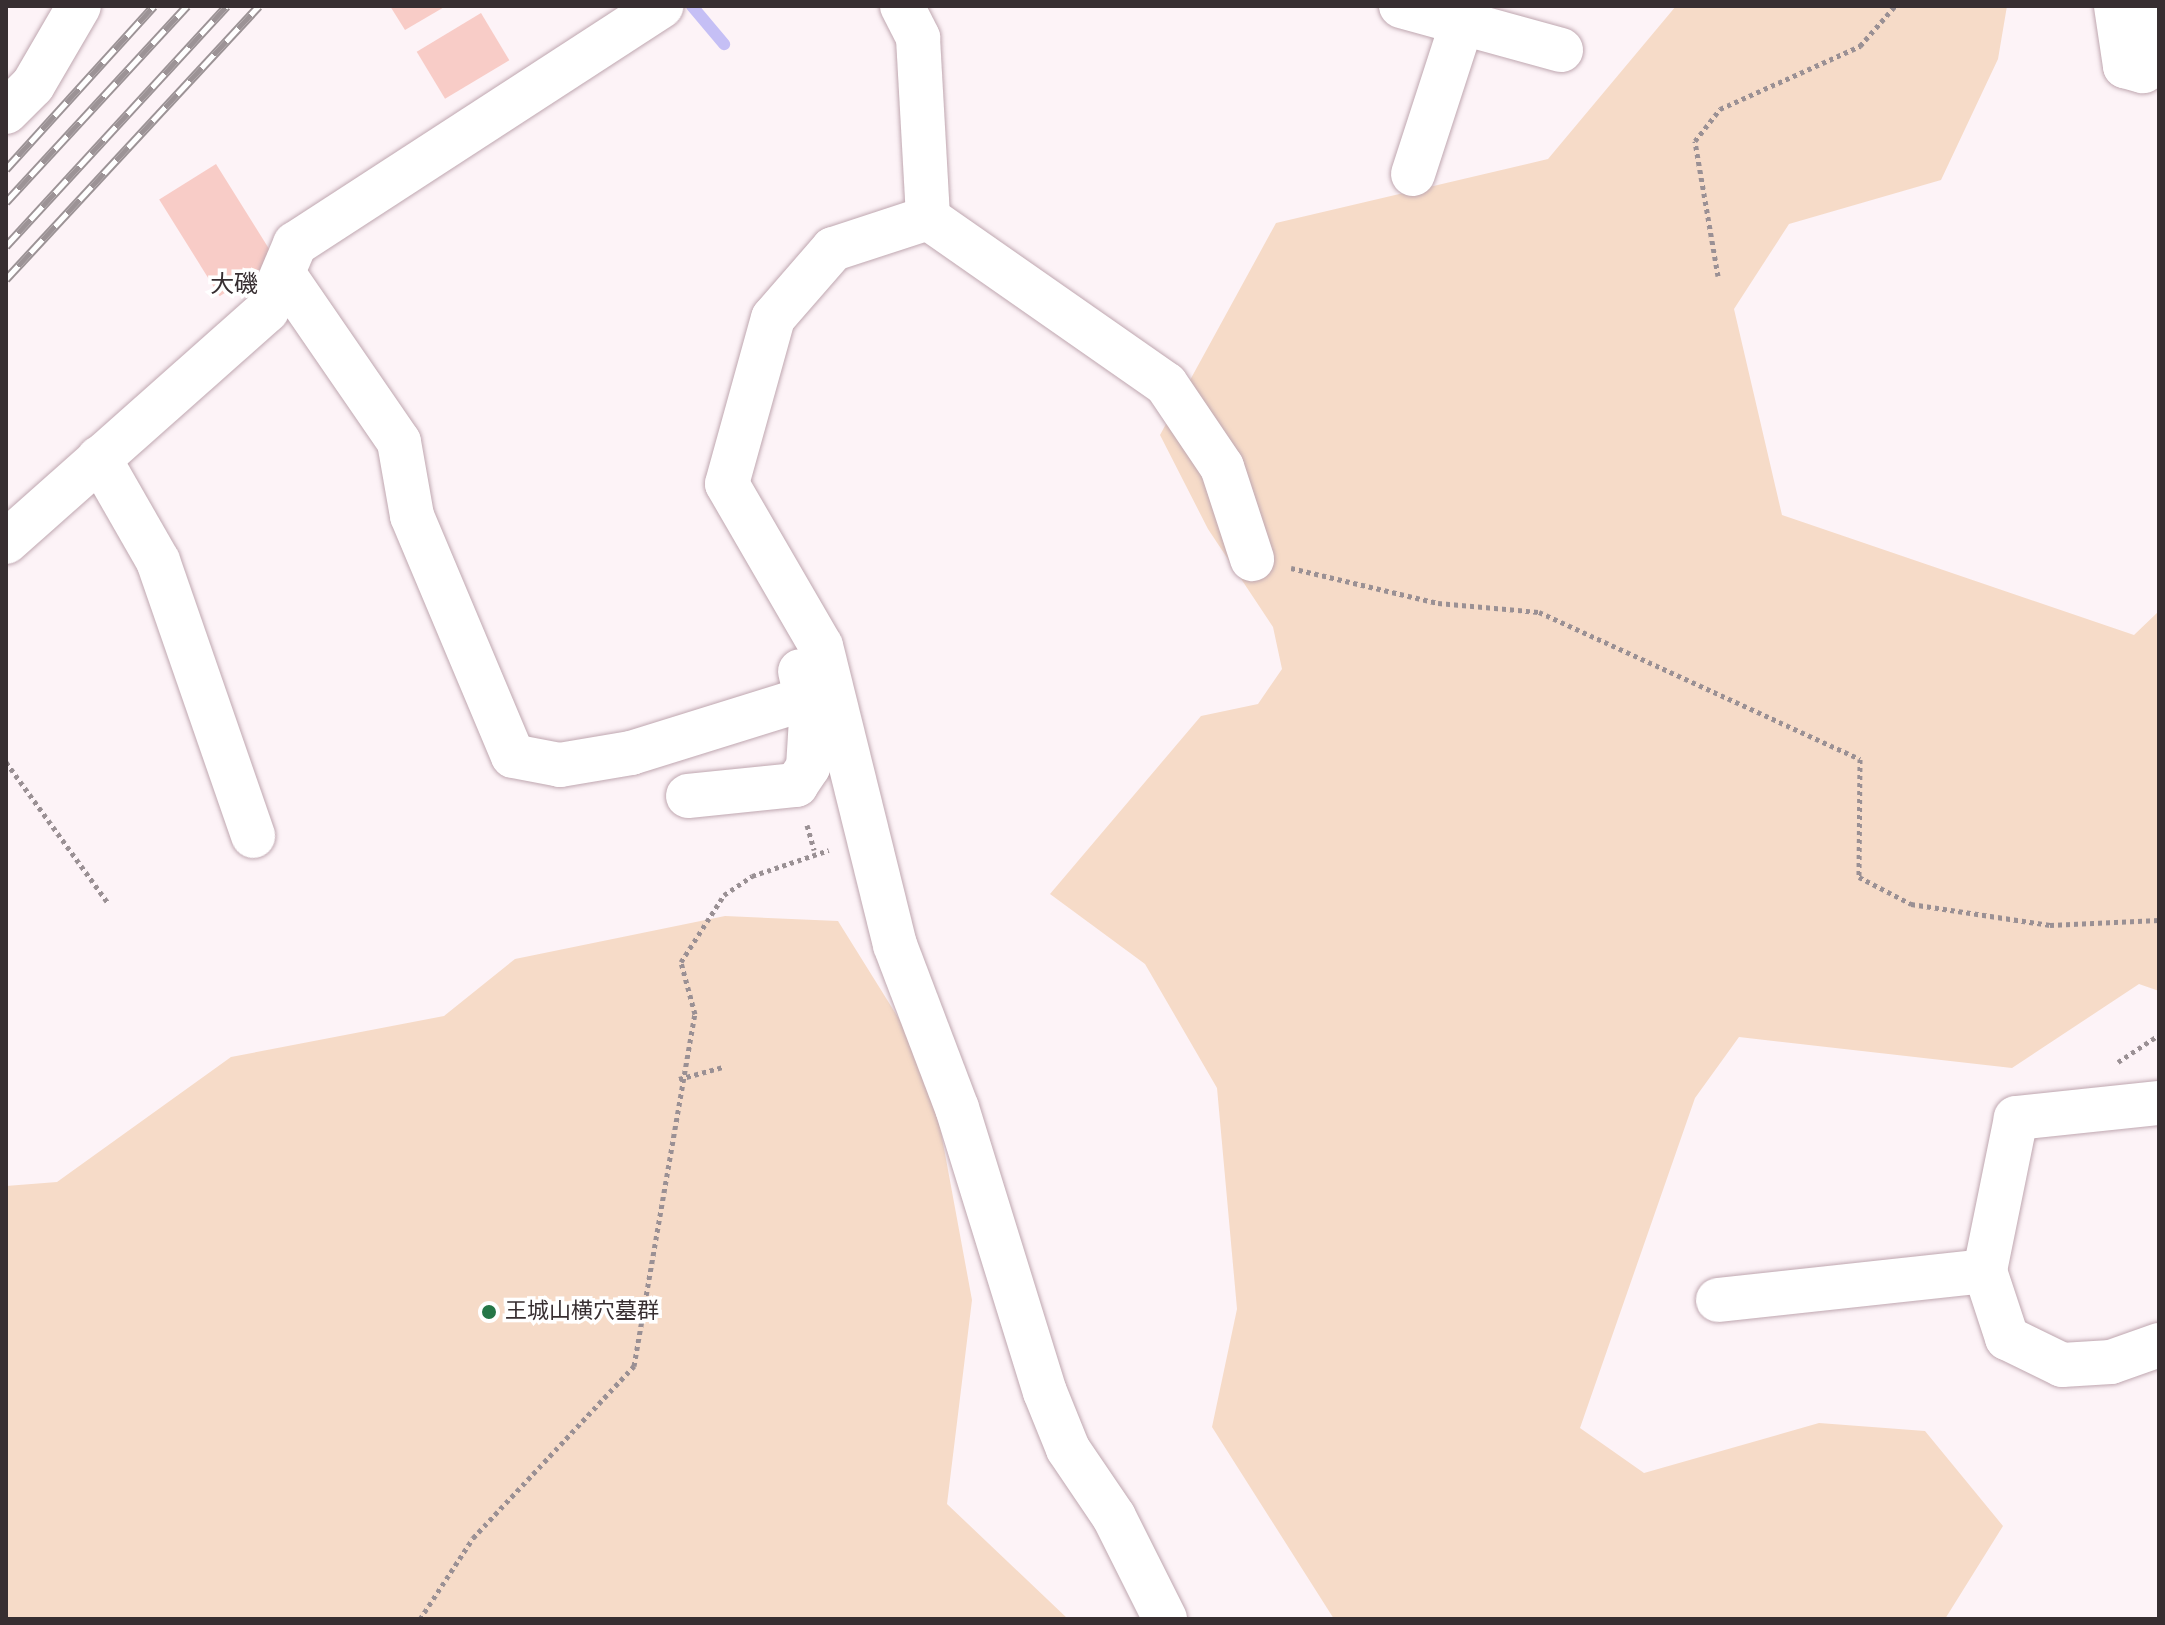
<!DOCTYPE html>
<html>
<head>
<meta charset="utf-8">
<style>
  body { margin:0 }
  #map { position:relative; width:2165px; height:1625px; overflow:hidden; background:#fdf3f7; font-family:"Alegreya Sans","Noto Sans JP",sans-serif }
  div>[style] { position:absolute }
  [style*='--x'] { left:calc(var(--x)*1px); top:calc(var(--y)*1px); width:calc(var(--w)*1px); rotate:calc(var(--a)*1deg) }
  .green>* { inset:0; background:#f6dbc8 }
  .stream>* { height:12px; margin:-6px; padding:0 6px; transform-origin:6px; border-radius:6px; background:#c5bff5 }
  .building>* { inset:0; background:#f8ccc7; transform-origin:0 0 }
  .path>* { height:5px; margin-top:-2.5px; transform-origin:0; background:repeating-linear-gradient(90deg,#9a9094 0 4px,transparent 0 8px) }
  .roads { filter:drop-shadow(0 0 2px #bfa7b0) drop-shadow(0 0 2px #bfa7b0) }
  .minor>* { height:44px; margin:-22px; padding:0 22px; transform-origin:22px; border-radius:22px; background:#fff }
  .rail>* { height:9px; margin-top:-4.5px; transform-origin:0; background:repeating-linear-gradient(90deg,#fff 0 18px,#9c9396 0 36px); box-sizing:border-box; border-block:2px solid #9c9396 }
  .dots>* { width:22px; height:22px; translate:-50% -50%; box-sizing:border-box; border:4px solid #fff; border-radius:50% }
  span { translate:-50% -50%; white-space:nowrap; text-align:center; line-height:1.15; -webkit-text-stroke:7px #fff; paint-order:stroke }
  .poi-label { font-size:22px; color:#372e31 }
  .left { translate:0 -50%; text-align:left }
  .neighbourhood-label { font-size:24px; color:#372e31 }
  .frame { position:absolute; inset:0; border:8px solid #372e31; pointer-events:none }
</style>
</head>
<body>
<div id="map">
  <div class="green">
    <i style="clip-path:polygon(1676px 6px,2007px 6px,1998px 59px,1941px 180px,1789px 224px,1734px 309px,1782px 515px,2134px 635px,2159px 611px,2159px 991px,2139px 984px,2012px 1068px,1739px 1037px,1695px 1098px,1580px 1428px,1644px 1473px,1819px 1423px,1925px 1431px,2003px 1526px,1945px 1619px,1334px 1619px,1212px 1427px,1237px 1309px,1217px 1088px,1145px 964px,1050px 894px,1201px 716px,1258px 704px,1282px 669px,1273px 627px,1208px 529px,1160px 435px,1276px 223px,1548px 159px)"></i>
    <i style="clip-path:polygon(725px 916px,838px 921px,929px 1067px,972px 1300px,947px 1504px,1068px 1619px,6px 1619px,6px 1186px,57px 1182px,231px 1057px,444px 1016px,515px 959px)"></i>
  </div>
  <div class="stream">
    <i style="--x:692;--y:6;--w:50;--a:49.9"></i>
  </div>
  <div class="building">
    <i style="clip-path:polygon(390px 6px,446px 6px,405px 30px)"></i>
    <i style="left:481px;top:13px;width:55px;height:75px;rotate:59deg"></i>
    <i style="left:216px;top:164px;width:114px;height:67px;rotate:58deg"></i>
  </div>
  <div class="path">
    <i style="--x:1718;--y:276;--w:137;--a:-99.7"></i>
    <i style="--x:1695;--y:141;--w:41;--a:-52"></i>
    <i style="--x:1720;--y:109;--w:154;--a:-24.2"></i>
    <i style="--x:1860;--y:46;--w:53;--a:-48.8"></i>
    <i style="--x:1291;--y:568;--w:151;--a:13.4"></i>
    <i style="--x:1438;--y:603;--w:101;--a:5.1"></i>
    <i style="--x:1539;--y:612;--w:353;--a:24.6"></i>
    <i style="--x:1860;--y:759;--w:118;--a:90.5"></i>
    <i style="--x:1859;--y:877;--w:59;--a:27.4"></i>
    <i style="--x:1911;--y:904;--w:141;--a:8.6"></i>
    <i style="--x:2050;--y:925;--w:109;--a:-2.6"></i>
    <i style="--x:6;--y:762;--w:174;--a:54.1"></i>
    <i style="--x:807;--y:825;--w:26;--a:74"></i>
    <i style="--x:2118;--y:1062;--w:49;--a:-33.4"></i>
    <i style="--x:679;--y:1079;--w:46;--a:-15.3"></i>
    <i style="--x:420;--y:1619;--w:97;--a:-56.8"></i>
    <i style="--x:473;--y:1538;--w:236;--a:-46.9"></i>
    <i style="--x:634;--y:1366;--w:357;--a:-80.2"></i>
    <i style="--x:695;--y:1014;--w:54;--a:-105.1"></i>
    <i style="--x:681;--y:962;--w:80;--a:-57.3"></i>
    <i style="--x:724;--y:895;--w:34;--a:-34"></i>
    <i style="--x:752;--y:876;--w:81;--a:-18.7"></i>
  </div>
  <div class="roads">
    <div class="minor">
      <i style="--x:902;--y:6;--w:36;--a:63"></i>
      <i style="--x:918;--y:38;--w:180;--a:86.8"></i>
      <i style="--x:928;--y:218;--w:100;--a:161.9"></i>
      <i style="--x:833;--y:249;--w:91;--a:131"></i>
      <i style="--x:773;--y:318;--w:172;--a:105.5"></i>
      <i style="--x:727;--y:484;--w:187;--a:59.9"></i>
      <i style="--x:821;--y:646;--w:308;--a:76.1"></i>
      <i style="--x:895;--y:945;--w:174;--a:69.2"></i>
      <i style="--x:957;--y:1108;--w:297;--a:72.8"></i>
      <i style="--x:1045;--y:1392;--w:61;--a:68"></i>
      <i style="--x:1068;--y:1449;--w:82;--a:55.9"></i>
      <i style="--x:1114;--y:1517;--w:114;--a:63.4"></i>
      <i style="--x:1401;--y:6;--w:166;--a:15.4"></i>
      <i style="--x:2116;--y:6;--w:61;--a:81.5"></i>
      <i style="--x:2125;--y:66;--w:19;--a:16"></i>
      <i style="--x:2143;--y:71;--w:61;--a:-74.8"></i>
      <i style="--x:6;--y:112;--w:38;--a:-45"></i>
      <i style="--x:33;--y:85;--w:91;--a:-59.8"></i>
      <i style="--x:1413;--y:174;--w:159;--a:-72"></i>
      <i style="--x:928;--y:218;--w:290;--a:34.9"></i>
      <i style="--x:1166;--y:384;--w:100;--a:56"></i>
      <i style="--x:1222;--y:467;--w:97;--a:71.9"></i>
      <i style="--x:285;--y:276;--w:201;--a:55.5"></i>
      <i style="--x:399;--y:442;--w:75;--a:80"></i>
      <i style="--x:412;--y:516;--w:260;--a:67.2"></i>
      <i style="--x:513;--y:756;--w:48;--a:10.8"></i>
      <i style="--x:560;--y:765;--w:72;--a:-9.6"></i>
      <i style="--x:631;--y:753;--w:185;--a:-17.3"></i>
      <i style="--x:99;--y:458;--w:119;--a:60.2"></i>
      <i style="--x:158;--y:561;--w:291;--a:70.9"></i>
      <i style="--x:6;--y:542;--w:349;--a:-41.6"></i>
      <i style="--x:267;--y:310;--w:72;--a:-67"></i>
      <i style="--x:295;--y:244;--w:437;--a:-33"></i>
      <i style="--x:688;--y:796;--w:109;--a:-5.8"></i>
      <i style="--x:796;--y:785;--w:22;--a:-56"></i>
      <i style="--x:808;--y:767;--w:48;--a:-86.4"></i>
      <i style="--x:811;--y:719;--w:49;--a:-102.9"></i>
      <i style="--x:2159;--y:1103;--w:144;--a:174"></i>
      <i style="--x:2016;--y:1118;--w:156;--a:101.5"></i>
      <i style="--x:1985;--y:1271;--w:71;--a:71.8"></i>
      <i style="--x:2007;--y:1338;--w:61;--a:26.1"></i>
      <i style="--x:2062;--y:1365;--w:49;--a:-3.5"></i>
      <i style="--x:2111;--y:1362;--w:51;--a:-19.5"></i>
      <i style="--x:1718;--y:1300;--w:269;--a:-6.2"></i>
    </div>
  </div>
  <div class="rail">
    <i style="--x:6;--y:169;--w:220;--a:-47.8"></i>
    <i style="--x:6;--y:202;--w:267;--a:-47.3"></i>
    <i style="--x:6;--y:246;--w:326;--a:-47.4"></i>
    <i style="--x:6;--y:279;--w:372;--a:-47.2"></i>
  </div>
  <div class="dots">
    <i style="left:489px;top:1312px;background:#257647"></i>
  </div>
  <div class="poi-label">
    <span class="left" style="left:505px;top:1312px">王城山横穴墓群</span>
  </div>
  <div class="neighbourhood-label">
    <span style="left:234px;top:286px">大磯</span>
  </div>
  <div class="frame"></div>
</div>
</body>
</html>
